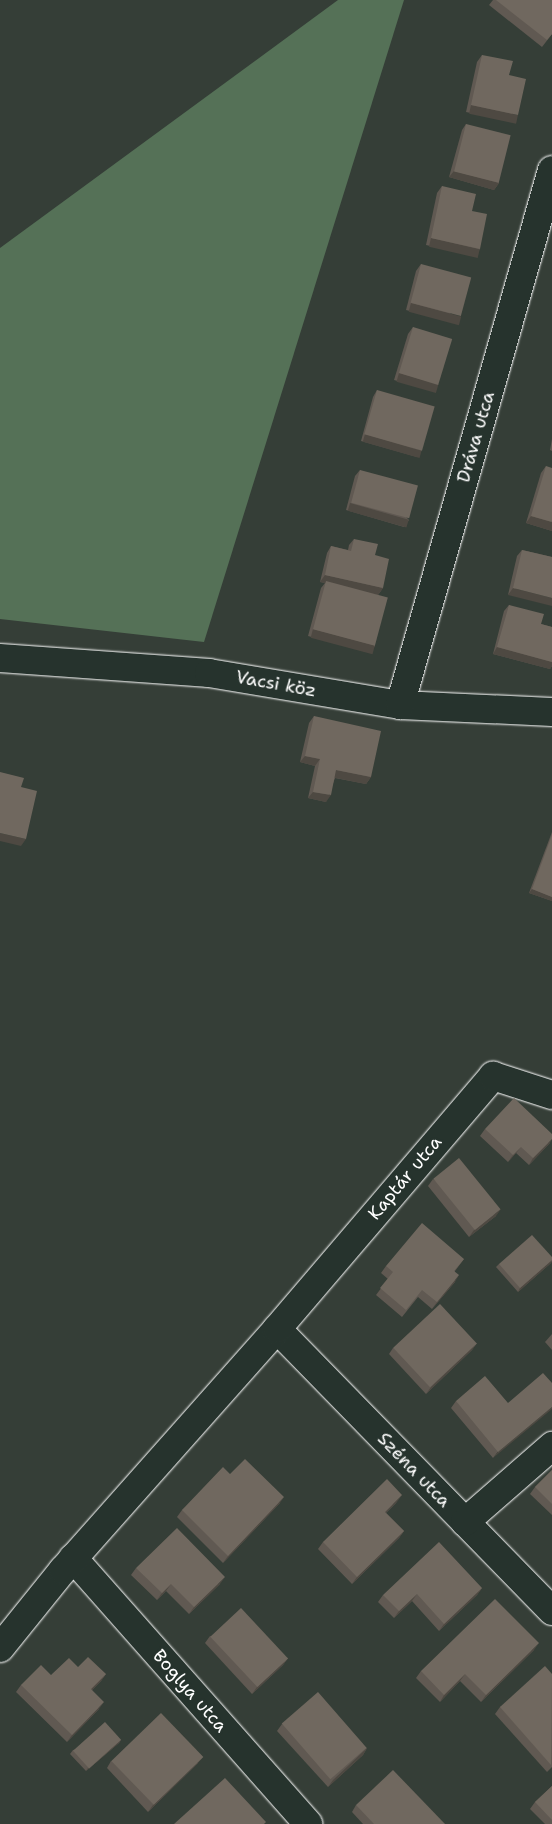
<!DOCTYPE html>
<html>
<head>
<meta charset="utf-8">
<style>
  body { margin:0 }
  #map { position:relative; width:552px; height:1824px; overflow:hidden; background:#353e37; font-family:"Shantell Sans",sans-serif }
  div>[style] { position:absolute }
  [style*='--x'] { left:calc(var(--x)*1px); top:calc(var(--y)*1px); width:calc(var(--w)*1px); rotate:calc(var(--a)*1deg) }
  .green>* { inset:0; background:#557157 }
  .roads { filter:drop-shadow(0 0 1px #fff) drop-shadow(0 0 1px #fff) }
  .minor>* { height:28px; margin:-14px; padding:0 14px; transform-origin:14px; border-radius:14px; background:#26332d }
  .wall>* { inset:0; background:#605952 }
  .shaded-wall>* { inset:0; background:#4e4942; transform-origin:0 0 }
  .building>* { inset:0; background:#70685f; transform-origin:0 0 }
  span { translate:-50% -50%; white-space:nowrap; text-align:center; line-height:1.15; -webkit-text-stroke:5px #26332d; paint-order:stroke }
  .street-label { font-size:18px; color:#fff }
</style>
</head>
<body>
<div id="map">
  <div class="green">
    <i style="clip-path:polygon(338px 0,404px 0,204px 642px,0 619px,0 248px)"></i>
  </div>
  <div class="roads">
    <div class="minor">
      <i style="--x:0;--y:658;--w:210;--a:4.1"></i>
      <i style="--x:209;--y:673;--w:194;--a:9.5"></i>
      <i style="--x:400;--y:705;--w:152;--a:2.6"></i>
      <i style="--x:400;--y:705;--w:556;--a:-74.14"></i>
      <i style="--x:277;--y:1329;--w:394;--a:45.7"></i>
      <i style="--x:465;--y:1522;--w:116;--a:-41.1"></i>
      <i style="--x:73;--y:1558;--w:355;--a:48.5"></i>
      <i style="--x:0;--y:1648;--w:100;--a:-51.1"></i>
      <i style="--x:63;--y:1570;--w:322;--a:-48.4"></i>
      <i style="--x:277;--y:1329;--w:333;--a:-49.5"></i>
      <i style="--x:493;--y:1076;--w:62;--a:17.9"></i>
    </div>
  </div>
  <div class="wall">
    <i style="clip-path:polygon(493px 0,552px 0,552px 34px,542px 47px,489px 5px)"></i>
    <i style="clip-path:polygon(482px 55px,509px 75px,513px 122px,466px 112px,477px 62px)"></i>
    <i style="clip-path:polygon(466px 124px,499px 183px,494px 190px,449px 177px,462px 130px)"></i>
    <i style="clip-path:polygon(442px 186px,472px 211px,480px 249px,475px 256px,426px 245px,437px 193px)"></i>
    <i style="clip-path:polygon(421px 264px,456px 323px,406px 310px,416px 271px)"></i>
    <i style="clip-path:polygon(413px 327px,438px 384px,433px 391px,394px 380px,408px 334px)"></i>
    <i style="clip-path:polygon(377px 390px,417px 457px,361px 441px,373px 397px)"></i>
    <i style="clip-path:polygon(552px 439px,552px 451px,550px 450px)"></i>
    <i style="clip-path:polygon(546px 466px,552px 531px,526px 523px,541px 473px)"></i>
    <i style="clip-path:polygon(360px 470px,409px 520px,404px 527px,346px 510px,355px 476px)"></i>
    <i style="clip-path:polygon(354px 539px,375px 555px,383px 588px,378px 595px,369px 593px,375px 646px,370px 653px,308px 636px,321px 588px,325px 583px,320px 582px,327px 553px,331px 546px,348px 550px,349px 545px)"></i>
    <i style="clip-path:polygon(522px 550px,552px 557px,508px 595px,517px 556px)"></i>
    <i style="clip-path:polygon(509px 605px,541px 624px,552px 627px,552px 666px,550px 669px,493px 654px,504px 611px)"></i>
    <i style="clip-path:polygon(314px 716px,371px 777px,366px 784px,335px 778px,326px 802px,308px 798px,315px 766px,300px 762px,309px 723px)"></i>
    <i style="clip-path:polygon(552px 832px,552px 901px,529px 893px)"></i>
    <i style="clip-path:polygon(485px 1129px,550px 1143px,529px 1165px,516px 1153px,508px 1162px,480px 1136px)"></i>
    <i style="clip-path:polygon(433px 1179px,496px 1216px,469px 1237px,428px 1186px)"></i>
    <i style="clip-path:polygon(552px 1257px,552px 1261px,551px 1263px,518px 1292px,496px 1267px,499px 1264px)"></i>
    <i style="clip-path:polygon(464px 1259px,455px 1271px,455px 1282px,432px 1309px,418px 1297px,402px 1317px,376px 1295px,388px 1279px,381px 1273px,386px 1266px)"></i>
    <i style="clip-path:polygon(552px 1334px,552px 1350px,545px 1342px)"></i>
    <i style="clip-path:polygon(477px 1343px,472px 1350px,426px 1394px,389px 1354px,393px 1348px)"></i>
    <i style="clip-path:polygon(552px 1383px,493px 1458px,451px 1408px,456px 1401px,508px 1403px)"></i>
    <i style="clip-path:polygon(552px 1470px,552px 1515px,530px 1494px,535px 1487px)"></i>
    <i style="clip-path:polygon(230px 1474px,280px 1503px,223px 1563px,177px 1517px,182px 1510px)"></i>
    <i style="clip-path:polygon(397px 1502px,386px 1513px,404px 1531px,399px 1538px,352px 1584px,318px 1549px,323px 1542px)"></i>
    <i style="clip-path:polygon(136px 1568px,220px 1584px,189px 1614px,166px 1591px,157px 1600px,131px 1575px)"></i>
    <i style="clip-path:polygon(482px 1588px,477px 1595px,439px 1631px,412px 1601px,394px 1618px,378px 1602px,383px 1595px)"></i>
    <i style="clip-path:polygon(210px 1636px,288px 1658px,283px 1665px,252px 1694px,205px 1643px)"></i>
    <i style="clip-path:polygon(534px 1650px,481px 1702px,460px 1681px,440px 1702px,416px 1678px,421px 1671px)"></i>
    <i style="clip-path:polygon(78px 1667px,106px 1674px,101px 1681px,92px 1690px,99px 1709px,67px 1742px,16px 1692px,21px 1685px)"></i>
    <i style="clip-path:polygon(552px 1674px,552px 1767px,547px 1772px,495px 1714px,500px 1707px)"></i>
    <i style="clip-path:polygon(282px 1724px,367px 1748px,363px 1755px,328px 1787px,277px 1731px)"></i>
    <i style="clip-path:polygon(121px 1740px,119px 1743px,86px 1771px,70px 1754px,73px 1750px)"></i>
    <i style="clip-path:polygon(111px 1761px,198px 1763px,148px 1812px,107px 1768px)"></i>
    <i style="clip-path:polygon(552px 1786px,552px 1824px,545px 1824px,530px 1809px,535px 1802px)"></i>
    <i style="clip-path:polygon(356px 1805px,445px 1824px,363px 1824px,352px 1812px)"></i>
  </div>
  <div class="shaded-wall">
    <i style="left:471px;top:105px;width:48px;height:9px;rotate:12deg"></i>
    <i style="clip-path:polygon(454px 171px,499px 183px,494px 190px,449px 177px)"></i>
    <i style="left:431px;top:238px;width:50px;height:9px;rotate:13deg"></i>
    <i style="left:411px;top:303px;width:52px;height:9px;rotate:15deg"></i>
    <i style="left:399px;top:373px;width:41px;height:9px;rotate:16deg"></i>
    <i style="left:365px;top:434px;width:59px;height:8px;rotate:16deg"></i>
    <i style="left:350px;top:503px;width:61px;height:8px;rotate:16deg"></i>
    <i style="clip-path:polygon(531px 516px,552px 522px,552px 531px,526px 523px)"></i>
    <i style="clip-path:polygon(325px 575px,383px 588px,378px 595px,325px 583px,326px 581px,325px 583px,320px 582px)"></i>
    <i style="clip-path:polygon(513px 588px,552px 598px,552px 606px,508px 595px)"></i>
    <i style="left:313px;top:629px;width:64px;height:9px;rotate:15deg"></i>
    <i style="clip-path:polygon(497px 647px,552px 662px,552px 666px,550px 669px,493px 654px)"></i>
    <i style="clip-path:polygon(305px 756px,320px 759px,315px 766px,300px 762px)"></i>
    <i style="clip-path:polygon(336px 770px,371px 777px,366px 784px,331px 777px)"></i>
    <i style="clip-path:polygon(313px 792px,331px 795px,326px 802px,308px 798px)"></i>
    <i style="clip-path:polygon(0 833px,26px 839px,21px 846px,0 841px)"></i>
    <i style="clip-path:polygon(532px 889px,552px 897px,552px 901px,529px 893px)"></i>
    <i style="clip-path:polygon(552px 1139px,550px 1143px,529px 1165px,533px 1158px)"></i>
    <i style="clip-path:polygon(521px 1147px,516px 1153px,508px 1162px,513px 1155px)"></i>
    <i style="clip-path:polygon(501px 1209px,496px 1216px,469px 1237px,474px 1230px)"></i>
    <i style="clip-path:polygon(552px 1260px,551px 1263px,518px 1292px,520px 1288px)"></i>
    <i style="clip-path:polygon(459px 1275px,455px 1282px,432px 1309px,437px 1302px)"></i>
    <i style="clip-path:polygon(477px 1343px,472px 1350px,426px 1394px,431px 1387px)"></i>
    <i style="clip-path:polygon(552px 1407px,552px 1409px,493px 1458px,498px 1452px)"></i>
    <i style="clip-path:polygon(402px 1495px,397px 1502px,380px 1518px,385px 1512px)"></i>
    <i style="clip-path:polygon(284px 1497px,280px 1503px,223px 1563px,228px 1556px)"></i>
    <i style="clip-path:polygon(404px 1531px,399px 1538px,352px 1584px,357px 1577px)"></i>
    <i style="clip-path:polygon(225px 1577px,220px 1584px,189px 1614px,194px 1607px)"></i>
    <i style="clip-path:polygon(171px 1584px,166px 1591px,157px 1600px,162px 1593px)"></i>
    <i style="clip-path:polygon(482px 1588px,477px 1595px,439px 1631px,444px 1624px)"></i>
    <i style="clip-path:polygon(417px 1594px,412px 1601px,394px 1618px,399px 1611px)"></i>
    <i style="clip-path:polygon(539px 1643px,534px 1650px,481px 1702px,486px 1695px)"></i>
    <i style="clip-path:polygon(288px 1658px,283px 1665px,252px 1694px,257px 1687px)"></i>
    <i style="clip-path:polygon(106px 1674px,101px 1681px,86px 1696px,91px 1689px)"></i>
    <i style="clip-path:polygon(465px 1674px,460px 1681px,440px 1702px,444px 1695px)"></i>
    <i style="clip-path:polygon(104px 1702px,99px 1709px,67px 1742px,72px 1735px)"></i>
    <i style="clip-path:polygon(121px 1740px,119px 1743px,86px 1771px,88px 1768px)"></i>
    <i style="clip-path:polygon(367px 1748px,363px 1755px,328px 1787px,333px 1780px)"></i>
    <i style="clip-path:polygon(203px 1757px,198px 1763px,148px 1812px,153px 1805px)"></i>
  </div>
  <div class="building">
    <i style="clip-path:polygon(496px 0,552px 0,552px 34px,547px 40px)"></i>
    <i style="clip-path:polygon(482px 55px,513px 61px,509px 75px,526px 79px,518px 115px,471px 105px)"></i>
    <i style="left:466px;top:124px;width:46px;height:49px;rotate:14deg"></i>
    <i style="clip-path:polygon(442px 186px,476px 194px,472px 211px,487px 214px,480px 249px,431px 238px)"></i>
    <i style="left:421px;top:264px;width:52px;height:40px;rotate:15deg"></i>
    <i style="left:413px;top:327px;width:41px;height:48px;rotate:17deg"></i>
    <i style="left:377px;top:390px;width:60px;height:46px;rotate:16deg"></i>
    <i style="clip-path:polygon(546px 466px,552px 468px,552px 522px,531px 516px)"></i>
    <i style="left:360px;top:470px;width:60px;height:34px;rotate:15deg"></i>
    <i style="clip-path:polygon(354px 539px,378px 544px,375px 555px,389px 559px,383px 588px,325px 575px,331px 546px,351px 551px)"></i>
    <i style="clip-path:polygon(522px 550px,552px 557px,552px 598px,513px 588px)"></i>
    <i style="left:326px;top:581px;width:64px;height:50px;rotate:15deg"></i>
    <i style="clip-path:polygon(509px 605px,544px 614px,541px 624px,552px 627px,552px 662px,497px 647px)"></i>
    <i style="clip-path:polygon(314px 716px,381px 731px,371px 777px,336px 770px,331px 795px,313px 792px,320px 759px,305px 756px)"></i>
    <i style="clip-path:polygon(0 772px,24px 778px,21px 787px,37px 791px,26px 839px,0 833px)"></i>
    <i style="clip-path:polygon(552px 835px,552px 897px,532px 889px)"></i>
    <i style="clip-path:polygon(514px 1098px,552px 1134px,552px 1139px,533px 1158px,521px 1147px,513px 1155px,485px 1129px)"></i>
    <i style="left:459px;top:1158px;width:66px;height:33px;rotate:51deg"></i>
    <i style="clip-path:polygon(422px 1223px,464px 1259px,454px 1271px,459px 1275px,437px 1302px,422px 1290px,406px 1310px,380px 1288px,393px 1272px,386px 1266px)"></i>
    <i style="clip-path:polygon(532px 1235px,552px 1257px,552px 1260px,520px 1288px,499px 1264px)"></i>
    <i style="left:440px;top:1304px;width:54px;height:64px;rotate:47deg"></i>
    <i style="clip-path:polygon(543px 1373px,552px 1383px,552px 1407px,498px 1452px,456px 1401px,485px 1376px,508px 1403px)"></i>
    <i style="clip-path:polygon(245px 1459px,284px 1497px,228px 1556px,182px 1510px,223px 1467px,230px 1474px)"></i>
    <i style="clip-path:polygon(552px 1470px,552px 1504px,535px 1487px)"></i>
    <i style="clip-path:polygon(387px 1479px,402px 1495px,385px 1512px,404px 1531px,357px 1577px,323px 1542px)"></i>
    <i style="clip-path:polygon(177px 1528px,225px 1577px,194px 1607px,171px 1584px,162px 1593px,136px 1568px)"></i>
    <i style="clip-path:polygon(439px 1542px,482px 1588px,444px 1624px,417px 1594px,399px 1611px,383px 1595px)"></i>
    <i style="clip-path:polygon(495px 1599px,539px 1643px,486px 1695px,465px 1674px,444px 1695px,421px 1671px)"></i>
    <i style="left:241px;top:1608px;width:69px;height:42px;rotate:47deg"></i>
    <i style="clip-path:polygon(88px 1657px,106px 1674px,91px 1689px,104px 1702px,72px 1735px,21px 1685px,41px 1665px,51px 1675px,69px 1658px,78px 1667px)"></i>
    <i style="clip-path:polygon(545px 1666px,552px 1674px,551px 1765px,500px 1707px)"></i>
    <i style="left:318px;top:1692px;width:74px;height:48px;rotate:49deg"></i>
    <i style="left:161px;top:1713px;width:61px;height:69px;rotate:46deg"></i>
    <i style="left:105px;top:1722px;width:24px;height:43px;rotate:48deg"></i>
    <i style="clip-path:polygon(393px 1770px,445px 1824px,374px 1824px,356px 1805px)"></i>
    <i style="clip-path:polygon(225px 1778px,266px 1822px,264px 1824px,174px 1824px)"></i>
    <i style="clip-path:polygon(552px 1786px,552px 1820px,535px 1802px)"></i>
  </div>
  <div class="street-label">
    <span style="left:476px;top:437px;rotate:-74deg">Dráva utca</span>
    <span style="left:276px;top:684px;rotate:10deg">Vacsi köz</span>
    <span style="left:405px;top:1178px;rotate:-50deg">Kaptár utca</span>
    <span style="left:414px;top:1470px;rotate:46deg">Széna utca</span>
    <span style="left:190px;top:1691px;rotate:49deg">Boglya utca</span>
  </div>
</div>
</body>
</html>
